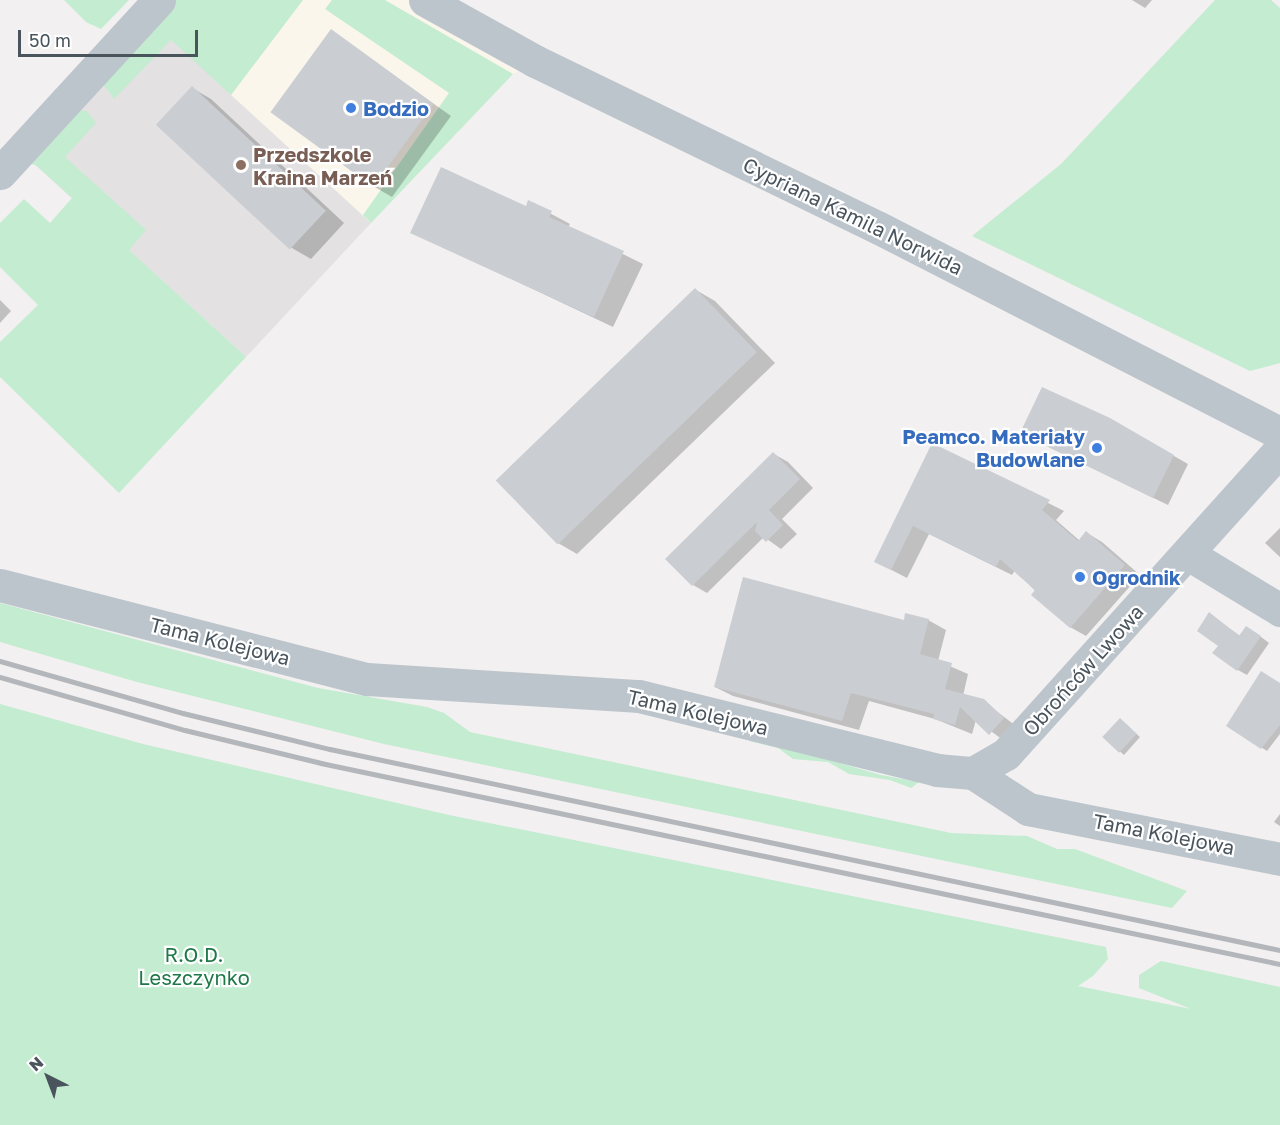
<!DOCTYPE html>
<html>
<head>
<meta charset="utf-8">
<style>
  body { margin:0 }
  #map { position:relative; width:1280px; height:1125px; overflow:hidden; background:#f2f0f0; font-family:"Golos Text",sans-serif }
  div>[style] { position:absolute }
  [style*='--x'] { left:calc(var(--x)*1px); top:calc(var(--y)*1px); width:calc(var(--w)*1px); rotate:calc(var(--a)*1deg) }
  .commercial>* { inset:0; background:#fbf6ec }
  .education>* { inset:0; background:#e3e1e1 }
  .green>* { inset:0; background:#c3ecd1 }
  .shadow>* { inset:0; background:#0003 }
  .building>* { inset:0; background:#cacdd2; transform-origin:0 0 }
  .minor>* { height:33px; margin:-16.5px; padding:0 16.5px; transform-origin:16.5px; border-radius:16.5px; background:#bdc5cc }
  .rail>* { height:4.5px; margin:-2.25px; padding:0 2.25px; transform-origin:2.25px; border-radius:2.25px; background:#b3b6ba }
  .dots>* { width:16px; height:16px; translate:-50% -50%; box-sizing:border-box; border:3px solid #fff; border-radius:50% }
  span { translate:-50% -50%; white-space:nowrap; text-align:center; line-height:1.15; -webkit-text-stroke:4.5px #fff; paint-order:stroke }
  .shop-label { font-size:20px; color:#366cbe; font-weight:700 }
  .left { translate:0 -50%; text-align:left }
  .right { translate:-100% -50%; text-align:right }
  .education-label { font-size:20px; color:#785e54; font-weight:700 }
  .street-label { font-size:20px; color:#49545c }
  .park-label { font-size:20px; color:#1f7848 }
  .north { position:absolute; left:18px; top:1047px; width:60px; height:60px; -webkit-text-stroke:4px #fff; paint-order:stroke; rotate:318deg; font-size:16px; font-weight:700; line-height:24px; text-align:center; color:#49545c }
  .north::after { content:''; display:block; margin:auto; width:21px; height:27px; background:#49545c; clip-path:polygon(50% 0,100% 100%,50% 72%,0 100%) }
  .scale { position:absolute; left:18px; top:30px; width:180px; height:27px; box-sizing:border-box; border:3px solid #49545c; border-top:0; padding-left:8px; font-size:18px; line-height:21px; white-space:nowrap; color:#49545c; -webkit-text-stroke:4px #fff; paint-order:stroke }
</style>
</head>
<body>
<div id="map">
  <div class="commercial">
    <i style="clip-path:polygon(159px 0,425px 0,535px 61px,513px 74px,371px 223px,231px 95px,176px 37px)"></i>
  </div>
  <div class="education">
    <i style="clip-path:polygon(148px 12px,231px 95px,371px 223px,246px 357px,20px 151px)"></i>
  </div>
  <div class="green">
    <i style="clip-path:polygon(64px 0,129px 0,101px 29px,86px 22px)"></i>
    <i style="clip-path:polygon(171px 0,303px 0,231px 95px,171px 40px,114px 99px,100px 80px)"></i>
    <i style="clip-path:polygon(332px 0,385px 0,513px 74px,371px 223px,363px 215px,449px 93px,325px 9px)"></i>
    <i style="clip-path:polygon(1215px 0,1271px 0,1280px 8px,1280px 363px,1250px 371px,972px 236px,1061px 164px)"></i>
    <i style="clip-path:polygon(78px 111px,87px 111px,96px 123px,65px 157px,146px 230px,129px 250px,246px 357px,119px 493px,0 377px,0 342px,38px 305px,0 267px,0 223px,24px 199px,50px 223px,72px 198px,37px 166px,25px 161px)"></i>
    <i style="clip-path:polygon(0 603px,318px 688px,427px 707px,444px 713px,470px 732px,951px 833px,1027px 836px,1057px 849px,1075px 849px,1187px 891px,1172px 908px,384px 744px,137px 682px,0 642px)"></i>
    <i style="clip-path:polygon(0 704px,143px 744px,449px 815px,1106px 947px,1108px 959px,1093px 976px,1078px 986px,1191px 1009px,1139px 988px,1139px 975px,1161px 961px,1280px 987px,1280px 1125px,0 1125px)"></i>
    <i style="clip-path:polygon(750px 737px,881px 775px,919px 782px,911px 788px,890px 780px,849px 774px,828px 762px,793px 759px,778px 748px,749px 741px)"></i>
  </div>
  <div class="shadow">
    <i style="clip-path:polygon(1132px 0,1152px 0,1145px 8px)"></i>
    <i style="clip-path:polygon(331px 31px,451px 116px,392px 197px,373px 186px)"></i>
    <i style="clip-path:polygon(192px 88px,211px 99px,344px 223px,311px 259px,292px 248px,158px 125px)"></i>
    <i style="clip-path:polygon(529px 202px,570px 224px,568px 227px,643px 264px,613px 327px,412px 232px,527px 208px)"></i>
    <i style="clip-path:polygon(696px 290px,715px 301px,775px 363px,577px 554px,558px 543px,498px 481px)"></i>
    <i style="clip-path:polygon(0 300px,11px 311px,0 323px)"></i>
    <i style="clip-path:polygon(1109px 419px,1188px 464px,1168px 505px,1036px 441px)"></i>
    <i style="clip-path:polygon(933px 445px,1064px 511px,1056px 520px,1080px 541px,1087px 533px,1102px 542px,1140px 575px,1086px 636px,1070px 627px,1015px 570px,1012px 575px,929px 534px,907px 578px,876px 562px)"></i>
    <i style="clip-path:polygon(774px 454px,788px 462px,813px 488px,782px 519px,797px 534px,781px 549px,764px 537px,707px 593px,693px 585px)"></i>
    <i style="clip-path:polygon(1280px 528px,1280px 557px,1265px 543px)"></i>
    <i style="clip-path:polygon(1210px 614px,1240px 636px,1256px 633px,1269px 643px,1247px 675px,1238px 670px,1220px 645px)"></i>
    <i style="clip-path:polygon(928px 620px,946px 630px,938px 661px,968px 674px,963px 696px,983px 701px,1020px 729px,1007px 743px,976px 720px,972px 734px,935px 719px,869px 701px,859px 730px,733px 696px,715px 687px,905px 622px)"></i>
    <i style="clip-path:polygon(1280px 685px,1280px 734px,1267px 751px,1228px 726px)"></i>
    <i style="clip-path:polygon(1124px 723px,1140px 737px,1124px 755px,1105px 738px)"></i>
    <i style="clip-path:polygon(1280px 814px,1280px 826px,1274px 822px)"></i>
  </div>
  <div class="building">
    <i style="left:331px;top:29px;width:127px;height:103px;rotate:36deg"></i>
    <i style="left:192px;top:86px;width:183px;height:53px;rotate:43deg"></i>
    <i style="clip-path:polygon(441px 167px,526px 206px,528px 200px,552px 211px,549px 217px,624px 251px,594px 317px,410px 233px)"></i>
    <i style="left:695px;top:288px;width:89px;height:277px;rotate:46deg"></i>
    <i style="clip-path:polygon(1042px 387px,1110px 418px,1174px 455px,1153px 498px,1020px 433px)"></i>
    <i style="clip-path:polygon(932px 443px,1050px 500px,1042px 510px,1078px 541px,1086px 531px,1125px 565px,1070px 628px,1031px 595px,1035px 590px,1000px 559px,996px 567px,913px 526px,891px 570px,874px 562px)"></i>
    <i style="clip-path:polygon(773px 452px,800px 479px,769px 510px,783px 525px,766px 542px,755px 531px,757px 522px,692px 586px,665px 559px)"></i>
    <i style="clip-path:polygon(743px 577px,904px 620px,905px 613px,929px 619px,920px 654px,952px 663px,945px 689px,984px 699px,1004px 718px,989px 735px,960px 707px,955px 725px,933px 719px,934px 714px,851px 693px,842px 721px,714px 687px)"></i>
    <i style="clip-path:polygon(1209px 612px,1239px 636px,1246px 626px,1261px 636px,1237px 671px,1212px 653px,1218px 646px,1197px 631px)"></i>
    <i style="clip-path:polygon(1261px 671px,1280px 683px,1280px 725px,1261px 749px,1226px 726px)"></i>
    <i style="left:1120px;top:718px;width:23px;height:26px;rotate:43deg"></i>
  </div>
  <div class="minor">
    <i style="--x:425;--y:0;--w:126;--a:29"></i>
    <i style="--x:535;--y:61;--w:382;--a:25.9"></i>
    <i style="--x:879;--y:228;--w:450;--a:27.1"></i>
    <i style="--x:0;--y:173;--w:235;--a:-47.4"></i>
    <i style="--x:1188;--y:554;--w:108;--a:31.3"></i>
    <i style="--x:0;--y:585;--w:379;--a:14.4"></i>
    <i style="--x:367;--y:679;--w:273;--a:3.6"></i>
    <i style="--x:639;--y:696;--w:307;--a:13.9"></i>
    <i style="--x:937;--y:770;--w:36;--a:5"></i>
    <i style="--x:973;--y:773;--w:66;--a:33.2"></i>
    <i style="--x:1028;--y:809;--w:257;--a:11.2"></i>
    <i style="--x:973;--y:773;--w:38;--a:-30"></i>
    <i style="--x:1006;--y:754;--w:409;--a:-48"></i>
  </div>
  <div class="rail">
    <i style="--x:0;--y:661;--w:190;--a:15.9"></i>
    <i style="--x:183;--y:713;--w:151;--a:13.8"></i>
    <i style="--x:330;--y:749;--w:971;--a:11.95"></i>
    <i style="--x:0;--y:677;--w:192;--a:16"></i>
    <i style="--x:185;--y:730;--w:140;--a:13.6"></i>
    <i style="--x:321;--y:763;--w:980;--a:11.84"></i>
  </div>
  <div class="dots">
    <i style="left:351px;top:108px;background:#3f7fe0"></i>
    <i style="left:241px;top:165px;background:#8d6e63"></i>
    <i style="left:1097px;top:448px;background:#3f7fe0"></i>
    <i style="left:1080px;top:577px;background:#3f7fe0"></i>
  </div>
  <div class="shop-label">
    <span class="left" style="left:363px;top:108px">Bodzio</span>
    <span class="right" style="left:1085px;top:448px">Peamco. Materiały<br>Budowlane</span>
    <span class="left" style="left:1092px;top:577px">Ogrodnik</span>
  </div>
  <div class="education-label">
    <span class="left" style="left:253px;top:166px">Przedszkole<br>Kraina Marzeń</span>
  </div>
  <div class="street-label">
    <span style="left:853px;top:216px;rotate:26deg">Cypriana Kamila Norwida</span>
    <span style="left:220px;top:641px;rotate:14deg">Tama Kolejowa</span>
    <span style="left:1083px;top:670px;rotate:-48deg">Obrońców Lwowa</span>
    <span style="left:698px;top:712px;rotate:13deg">Tama Kolejowa</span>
    <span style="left:1164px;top:834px;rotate:11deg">Tama Kolejowa</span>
  </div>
  <div class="park-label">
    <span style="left:194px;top:966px">R.O.D.<br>Leszczynko</span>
  </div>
  <div class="north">N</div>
  <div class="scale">50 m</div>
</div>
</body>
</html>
